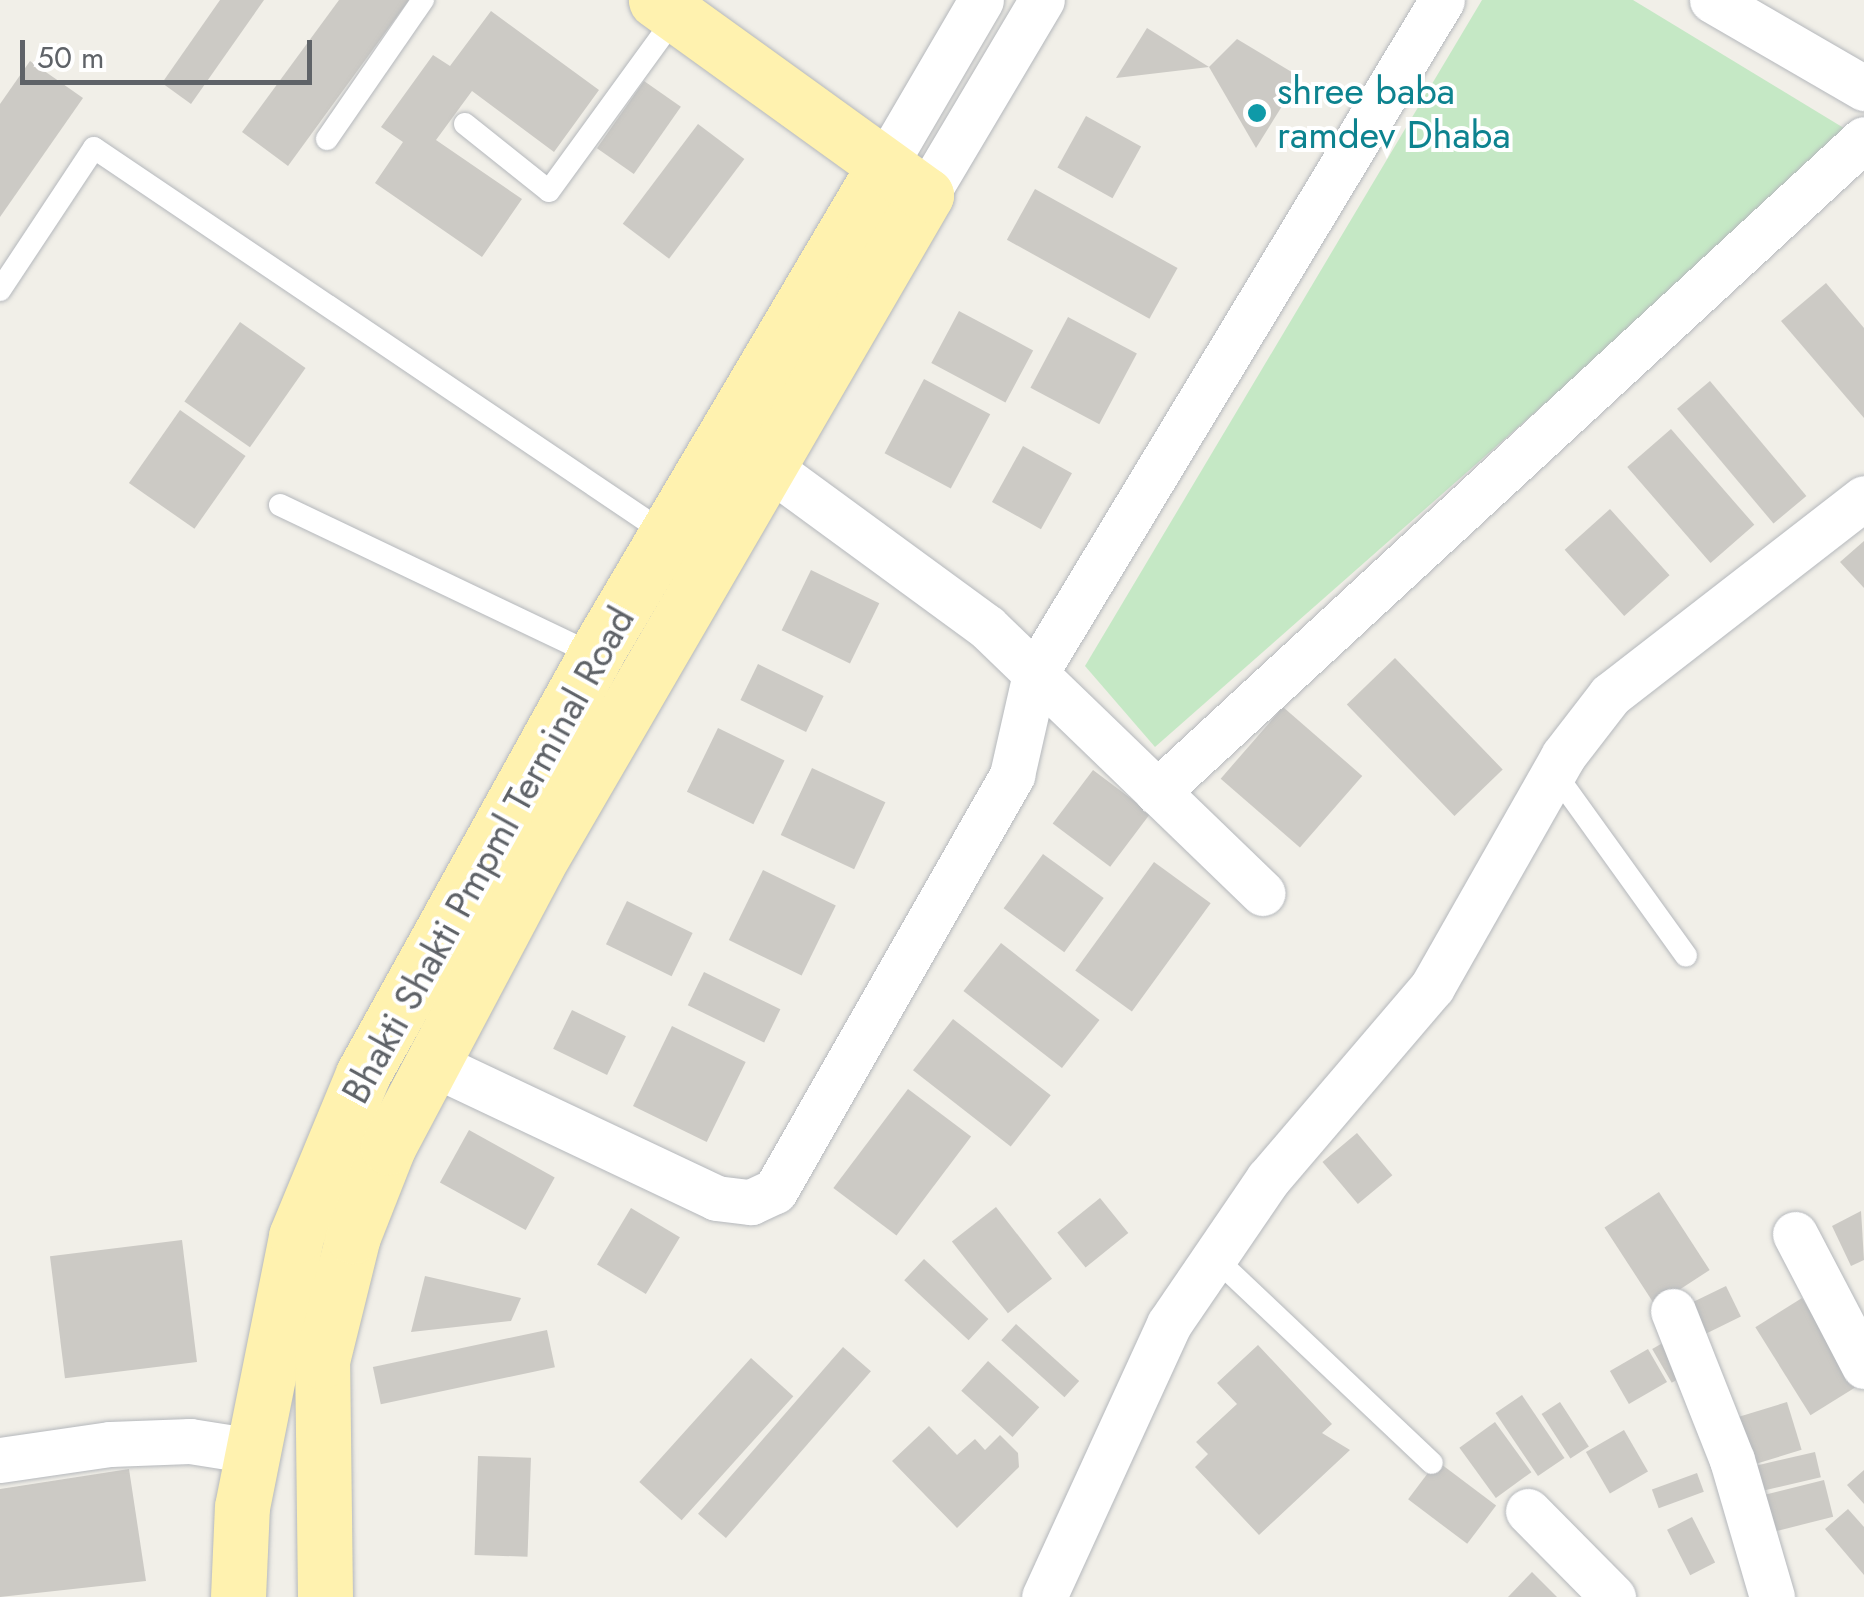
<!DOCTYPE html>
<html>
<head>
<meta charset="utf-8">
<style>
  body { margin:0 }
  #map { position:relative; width:1864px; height:1597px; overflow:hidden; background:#f1efe8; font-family:Jost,sans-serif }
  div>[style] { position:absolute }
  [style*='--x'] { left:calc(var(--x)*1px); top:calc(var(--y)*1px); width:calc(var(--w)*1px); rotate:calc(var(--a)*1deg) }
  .green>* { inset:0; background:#c5e8c5 }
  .building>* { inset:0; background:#cccac5; transform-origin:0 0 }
  .roads { filter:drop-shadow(0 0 2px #b5b8bc) drop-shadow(0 0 2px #b5b8bc) }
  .lane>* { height:22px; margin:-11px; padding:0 11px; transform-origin:11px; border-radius:11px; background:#fff }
  .street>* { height:45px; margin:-22.5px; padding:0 22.5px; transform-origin:22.5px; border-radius:22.5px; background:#fff }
  .primary>* { height:55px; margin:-27.5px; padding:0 27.5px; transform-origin:27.5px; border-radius:27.5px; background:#fff2af }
  .dots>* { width:28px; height:28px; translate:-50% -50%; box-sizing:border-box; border:5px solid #fff; border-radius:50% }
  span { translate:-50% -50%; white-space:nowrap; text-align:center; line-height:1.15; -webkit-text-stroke:8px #fff; paint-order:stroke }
  .culture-label { font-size:38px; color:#0d838f }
  .left { translate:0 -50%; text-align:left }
  .street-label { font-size:38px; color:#5f6368 }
  .scale { position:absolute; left:20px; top:40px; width:292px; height:45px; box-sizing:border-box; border:5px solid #5f6368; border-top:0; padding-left:12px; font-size:30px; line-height:35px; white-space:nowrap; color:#5f6368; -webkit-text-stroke:8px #fff; paint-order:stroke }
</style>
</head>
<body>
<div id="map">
  <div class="green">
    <i style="clip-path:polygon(1482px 0,1633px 0,1852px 133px,1155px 747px,1085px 666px)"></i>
  </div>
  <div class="building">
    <i style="clip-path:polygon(220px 0,264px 0,191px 104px,162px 83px)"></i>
    <i style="clip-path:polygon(339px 0,409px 0,288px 166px,242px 132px)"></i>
    <i style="clip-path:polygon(491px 11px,599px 90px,554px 152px,472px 91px,436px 140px,522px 199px,482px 257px,375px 183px,403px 142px,381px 127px,433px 55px,450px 66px)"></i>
    <i style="clip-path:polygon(1147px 28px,1209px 67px,1116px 78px)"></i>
    <i style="clip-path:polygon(1237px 39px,1300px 77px,1256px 148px,1209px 67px)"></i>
    <i style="clip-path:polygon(30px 61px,83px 98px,0 217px,0 104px)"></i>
    <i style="left:644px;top:81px;width:45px;height:82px;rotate:35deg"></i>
    <i style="left:1086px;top:116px;width:63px;height:59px;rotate:29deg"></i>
    <i style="left:698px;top:124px;width:58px;height:125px;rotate:37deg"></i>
    <i style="left:1035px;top:189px;width:163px;height:58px;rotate:29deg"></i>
    <i style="clip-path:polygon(1826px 283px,1864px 328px,1864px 418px,1781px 321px)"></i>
    <i style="left:959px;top:311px;width:84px;height:59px;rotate:28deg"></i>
    <i style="left:1068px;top:317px;width:78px;height:80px;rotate:28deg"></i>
    <i style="left:240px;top:322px;width:80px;height:97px;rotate:35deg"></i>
    <i style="left:924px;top:379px;width:75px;height:84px;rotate:28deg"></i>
    <i style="left:1710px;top:381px;width:150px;height:43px;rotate:50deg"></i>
    <i style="left:180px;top:410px;width:80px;height:89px;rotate:35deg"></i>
    <i style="left:1671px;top:429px;width:127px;height:58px;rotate:49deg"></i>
    <i style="left:1023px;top:446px;width:56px;height:64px;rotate:29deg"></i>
    <i style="left:1610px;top:509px;width:89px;height:61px;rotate:48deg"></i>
    <i style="clip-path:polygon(1864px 541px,1864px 588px,1840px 562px)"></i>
    <i style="left:811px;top:570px;width:76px;height:67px;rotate:26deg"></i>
    <i style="left:1395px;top:658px;width:155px;height:67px;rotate:46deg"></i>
    <i style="left:758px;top:664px;width:73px;height:40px;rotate:26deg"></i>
    <i style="left:1283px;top:707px;width:105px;height:95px;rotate:41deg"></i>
    <i style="left:718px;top:728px;width:74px;height:71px;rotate:26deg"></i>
    <i style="left:812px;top:768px;width:81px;height:74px;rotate:25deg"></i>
    <i style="left:1093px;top:770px;width:72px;height:67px;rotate:37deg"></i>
    <i style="left:1043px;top:854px;width:75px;height:67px;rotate:36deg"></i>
    <i style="left:1154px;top:862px;width:70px;height:134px;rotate:36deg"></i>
    <i style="left:763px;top:870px;width:81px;height:78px;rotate:26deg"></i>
    <i style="left:627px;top:901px;width:73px;height:48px;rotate:26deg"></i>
    <i style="left:1001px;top:943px;width:125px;height:61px;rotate:38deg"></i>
    <i style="left:704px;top:972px;width:85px;height:37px;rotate:26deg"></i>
    <i style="left:572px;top:1010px;width:60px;height:43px;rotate:26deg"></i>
    <i style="left:953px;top:1019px;width:124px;height:65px;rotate:38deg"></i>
    <i style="left:672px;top:1026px;width:82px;height:89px;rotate:26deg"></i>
    <i style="left:908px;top:1089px;width:79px;height:124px;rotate:37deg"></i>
    <i style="left:469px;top:1130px;width:98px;height:60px;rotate:29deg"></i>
    <i style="left:1357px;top:1133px;width:55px;height:45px;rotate:50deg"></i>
    <i style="left:1659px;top:1192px;width:93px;height:65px;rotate:57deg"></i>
    <i style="left:1100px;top:1198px;width:45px;height:55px;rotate:51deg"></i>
    <i style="left:996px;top:1207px;width:91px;height:56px;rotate:52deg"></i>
    <i style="left:631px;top:1208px;width:57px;height:66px;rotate:31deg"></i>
    <i style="clip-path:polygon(1861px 1211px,1864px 1260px,1851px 1266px,1832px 1226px)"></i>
    <i style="left:182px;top:1240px;width:123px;height:133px;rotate:83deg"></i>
    <i style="left:924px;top:1259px;width:88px;height:29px;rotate:43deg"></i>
    <i style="clip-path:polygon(425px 1276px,521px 1298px,511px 1321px,411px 1332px)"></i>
    <i style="left:1726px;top:1286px;width:34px;height:43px;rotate:64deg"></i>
    <i style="left:1802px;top:1298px;width:104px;height:55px;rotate:58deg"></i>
    <i style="left:1016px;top:1324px;width:85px;height:22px;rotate:42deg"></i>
    <i style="left:547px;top:1330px;width:38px;height:178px;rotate:78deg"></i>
    <i style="left:1673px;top:1337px;width:39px;height:24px;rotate:60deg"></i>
    <i style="clip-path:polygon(1258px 1345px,1332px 1424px,1322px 1433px,1350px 1450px,1259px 1535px,1195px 1467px,1208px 1454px,1196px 1442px,1237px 1404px,1217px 1383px)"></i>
    <i style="left:843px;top:1347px;width:37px;height:221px;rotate:41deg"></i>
    <i style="left:1648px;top:1349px;width:38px;height:44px;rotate:60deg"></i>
    <i style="left:751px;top:1358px;width:57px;height:167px;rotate:42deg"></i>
    <i style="left:988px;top:1361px;width:69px;height:40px;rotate:42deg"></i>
    <i style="left:1522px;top:1395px;width:76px;height:32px;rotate:56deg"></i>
    <i style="left:1560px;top:1402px;width:53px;height:22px;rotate:57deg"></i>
    <i style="left:1787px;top:1402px;width:50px;height:63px;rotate:73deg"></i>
    <i style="left:1495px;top:1422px;width:62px;height:44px;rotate:54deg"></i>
    <i style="clip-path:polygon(929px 1426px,957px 1455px,975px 1439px,985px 1450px,1000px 1435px,1018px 1453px,1019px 1467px,957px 1528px,892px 1461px)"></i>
    <i style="left:1624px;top:1430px;width:48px;height:44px;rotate:60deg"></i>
    <i style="left:1815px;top:1452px;width:26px;height:62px;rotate:77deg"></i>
    <i style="left:478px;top:1456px;width:53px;height:99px;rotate:2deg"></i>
    <i style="left:1437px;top:1461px;width:74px;height:48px;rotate:37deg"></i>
    <i style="clip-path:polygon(129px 1469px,146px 1581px,0 1597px,0 1489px)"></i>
    <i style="clip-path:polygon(1864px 1470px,1864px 1504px,1847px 1485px)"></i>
    <i style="left:1697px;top:1473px;width:20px;height:48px;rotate:70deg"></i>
    <i style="left:1824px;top:1480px;width:38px;height:62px;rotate:76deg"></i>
    <i style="clip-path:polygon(1848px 1509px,1864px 1527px,1864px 1575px,1825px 1529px)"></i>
    <i style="left:1692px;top:1517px;width:51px;height:28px;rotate:63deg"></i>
    <i style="clip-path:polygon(1532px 1572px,1557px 1597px,1508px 1597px)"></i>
  </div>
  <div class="roads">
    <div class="lane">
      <i style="--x:465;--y:124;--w:107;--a:38.6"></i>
      <i style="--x:549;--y:191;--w:218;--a:-54"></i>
      <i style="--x:327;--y:139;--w:169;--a:-55.4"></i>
      <i style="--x:0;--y:290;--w:170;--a:-56.5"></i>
      <i style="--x:94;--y:148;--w:694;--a:34.01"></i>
      <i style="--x:280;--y:505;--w:350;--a:25.5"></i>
      <i style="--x:1554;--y:772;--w:226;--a:54.3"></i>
      <i style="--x:1213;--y:1256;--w:301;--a:43.4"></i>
    </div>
    <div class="street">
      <i style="--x:1712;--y:0;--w:176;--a:30.1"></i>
      <i style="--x:883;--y:168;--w:194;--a:-59.7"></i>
      <i style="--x:926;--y:195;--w:227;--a:-59.3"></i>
      <i style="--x:741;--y:447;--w:305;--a:36.2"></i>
      <i style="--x:987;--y:627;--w:383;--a:44"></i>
      <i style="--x:1157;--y:792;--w:962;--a:-42.73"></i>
      <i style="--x:431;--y:1063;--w:315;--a:25.3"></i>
      <i style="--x:716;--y:1198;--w:35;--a:7"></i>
      <i style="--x:751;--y:1202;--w:26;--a:-25"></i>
      <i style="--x:775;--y:1191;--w:479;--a:-60.3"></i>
      <i style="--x:1012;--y:775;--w:104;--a:-77.2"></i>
      <i style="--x:1035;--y:674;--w:787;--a:-58.87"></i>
      <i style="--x:1795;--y:1234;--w:149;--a:62.4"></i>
      <i style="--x:1673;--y:1311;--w:160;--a:68.4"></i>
      <i style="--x:1732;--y:1460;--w:143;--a:73.7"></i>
      <i style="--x:0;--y:1460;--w:111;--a:-8.3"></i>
      <i style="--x:110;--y:1444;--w:80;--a:-2.1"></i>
      <i style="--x:190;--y:1441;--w:64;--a:9"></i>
      <i style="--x:1528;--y:1511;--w:121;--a:45.3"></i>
      <i style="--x:1044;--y:1597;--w:300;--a:-65.4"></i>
      <i style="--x:1169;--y:1324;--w:176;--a:-55.7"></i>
      <i style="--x:1268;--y:1179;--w:253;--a:-49.5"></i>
      <i style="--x:1432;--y:987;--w:266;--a:-60.4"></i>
      <i style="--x:1563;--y:756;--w:77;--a:-52.4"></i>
      <i style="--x:1610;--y:695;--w:321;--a:-37.8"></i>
    </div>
    <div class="primary">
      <i style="--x:238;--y:1597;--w:90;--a:-87.5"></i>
      <i style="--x:242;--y:1507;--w:276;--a:-78.7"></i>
      <i style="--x:296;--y:1236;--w:175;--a:-67.5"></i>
      <i style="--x:363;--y:1074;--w:479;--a:-61"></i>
      <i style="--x:595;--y:655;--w:566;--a:-59.4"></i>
      <i style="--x:325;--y:1597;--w:236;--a:-90.7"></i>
      <i style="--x:322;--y:1361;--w:129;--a:-76.1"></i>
      <i style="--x:353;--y:1236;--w:96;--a:-68.5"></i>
      <i style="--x:388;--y:1147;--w:317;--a:-62.1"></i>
      <i style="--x:536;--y:867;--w:777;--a:-59.87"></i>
      <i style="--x:926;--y:195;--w:333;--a:-144.2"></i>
    </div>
  </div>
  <div class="dots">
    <i style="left:1257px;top:113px;background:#0f9aa8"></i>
  </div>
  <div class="culture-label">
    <span class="left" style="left:1277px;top:113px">shree baba<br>ramdev Dhaba</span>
  </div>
  <div class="street-label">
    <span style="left:488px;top:855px;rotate:-61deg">Bhakti Shakti Pmpml Terminal Road</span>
  </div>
  <div class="scale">50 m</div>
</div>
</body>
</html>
